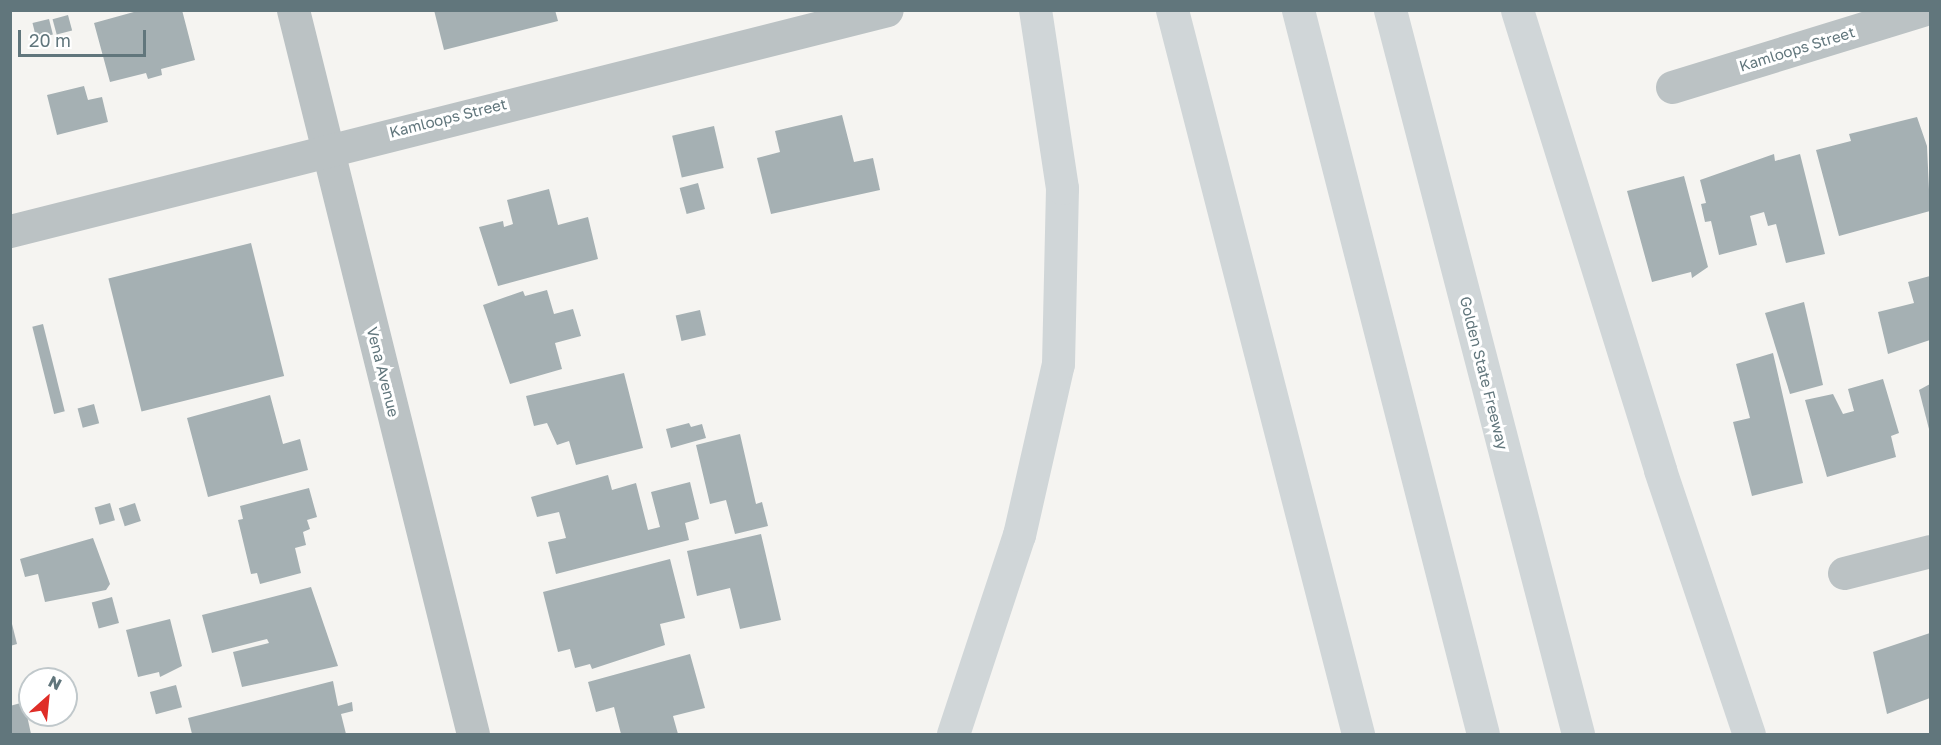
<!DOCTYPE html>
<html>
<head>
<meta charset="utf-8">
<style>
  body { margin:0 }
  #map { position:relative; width:1941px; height:745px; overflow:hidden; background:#f5f4f1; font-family:"Golos Text",sans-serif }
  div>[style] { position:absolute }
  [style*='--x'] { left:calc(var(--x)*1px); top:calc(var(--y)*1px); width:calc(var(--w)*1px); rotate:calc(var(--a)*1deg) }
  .building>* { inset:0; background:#a5b0b3; transform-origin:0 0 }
  .street>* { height:33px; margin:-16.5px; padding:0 16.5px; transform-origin:16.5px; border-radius:16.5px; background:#bbc2c4 }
  .highway>* { height:33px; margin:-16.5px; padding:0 16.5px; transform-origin:16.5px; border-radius:16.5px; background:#d0d6d8 }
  span { translate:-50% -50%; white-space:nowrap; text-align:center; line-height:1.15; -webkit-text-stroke:6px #fff; paint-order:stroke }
  .street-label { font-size:15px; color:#61767c }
  .frame { position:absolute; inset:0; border:12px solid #61767c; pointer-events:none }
  .north { position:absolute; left:18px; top:667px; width:60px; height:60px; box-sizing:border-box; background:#fff; border:2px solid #c0c8cb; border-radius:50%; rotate:27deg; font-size:16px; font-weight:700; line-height:24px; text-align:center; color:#61767c }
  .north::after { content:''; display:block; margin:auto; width:21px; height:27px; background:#df2d27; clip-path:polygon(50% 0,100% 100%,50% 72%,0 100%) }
  .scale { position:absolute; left:18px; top:30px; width:128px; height:27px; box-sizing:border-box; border:3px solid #61767c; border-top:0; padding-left:8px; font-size:18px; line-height:21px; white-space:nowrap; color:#61767c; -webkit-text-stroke:4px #fff; paint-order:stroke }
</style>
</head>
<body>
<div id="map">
  <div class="building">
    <i style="clip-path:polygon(141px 10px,182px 10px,195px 60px,161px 69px,162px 75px,148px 79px,146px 73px,110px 82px,94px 23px)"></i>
    <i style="clip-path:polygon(434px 10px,555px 10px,558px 21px,444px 50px)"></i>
    <i style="left:68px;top:15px;width:16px;height:16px;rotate:75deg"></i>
    <i style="left:49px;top:19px;width:16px;height:17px;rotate:76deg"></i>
    <i style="clip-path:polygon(84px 86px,88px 100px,102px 97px,108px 122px,57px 135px,47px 95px)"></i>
    <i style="clip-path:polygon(842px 115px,854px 162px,873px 158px,880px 190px,771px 214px,757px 158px,780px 152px,775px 131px)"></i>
    <i style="clip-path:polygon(1917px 117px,1927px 146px,1930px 211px,1839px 236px,1816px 150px,1851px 141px,1849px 134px)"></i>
    <i style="left:714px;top:126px;width:43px;height:43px;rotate:77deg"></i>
    <i style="clip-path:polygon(1774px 154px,1775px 161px,1800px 154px,1825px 254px,1786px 263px,1776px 224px,1768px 226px,1764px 212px,1750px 216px,1757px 245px,1719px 255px,1711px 221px,1705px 222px,1701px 204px,1706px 203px,1700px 180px)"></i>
    <i style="clip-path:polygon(1684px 176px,1708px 267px,1692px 278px,1691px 272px,1652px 282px,1627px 191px)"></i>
    <i style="left:698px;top:183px;width:27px;height:19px;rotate:75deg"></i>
    <i style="clip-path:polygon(549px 189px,558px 225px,588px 217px,598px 259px,498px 286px,479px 227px,503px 221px,504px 227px,513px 224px,507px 200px)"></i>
    <i style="left:251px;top:243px;width:137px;height:147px;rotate:76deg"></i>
    <i style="clip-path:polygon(1930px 276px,1930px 340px,1888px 354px,1878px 312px,1914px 303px,1908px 282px)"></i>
    <i style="clip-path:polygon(547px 290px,554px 314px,573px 309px,581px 336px,555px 343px,562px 369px,510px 384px,483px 305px,523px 291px,525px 296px)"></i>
    <i style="clip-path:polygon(1804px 302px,1823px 385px,1790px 394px,1765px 313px)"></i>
    <i style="left:700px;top:310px;width:26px;height:25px;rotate:77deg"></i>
    <i style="left:43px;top:324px;width:90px;height:11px;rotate:76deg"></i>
    <i style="clip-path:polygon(1773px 353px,1803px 483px,1752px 496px,1733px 422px,1750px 418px,1736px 364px)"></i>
    <i style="clip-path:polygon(624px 373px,643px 448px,576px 465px,569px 441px,557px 445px,547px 423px,534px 426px,526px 396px)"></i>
    <i style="clip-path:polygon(1883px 379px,1899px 433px,1891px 436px,1896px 457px,1827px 477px,1805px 400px,1833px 394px,1843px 414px,1854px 411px,1848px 389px)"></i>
    <i style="clip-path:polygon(1930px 384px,1930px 433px,1919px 390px)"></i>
    <i style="clip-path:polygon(270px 395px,283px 444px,300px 439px,308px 470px,208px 497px,187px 418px)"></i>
    <i style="left:94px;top:404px;width:20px;height:17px;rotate:75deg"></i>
    <i style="clip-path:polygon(689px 423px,691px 427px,702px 424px,706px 438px,671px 448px,666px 429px)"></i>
    <i style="clip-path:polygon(740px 434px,756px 504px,762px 502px,768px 526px,735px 534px,726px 500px,710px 504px,696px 445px)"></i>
    <i style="clip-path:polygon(608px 475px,612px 490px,636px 483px,648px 530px,660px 527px,651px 492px,690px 482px,699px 519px,685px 523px,689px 540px,556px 574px,548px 542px,566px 538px,559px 512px,537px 517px,531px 497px)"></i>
    <i style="clip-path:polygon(309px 488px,317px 517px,307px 520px,310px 529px,303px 532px,306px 545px,295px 548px,301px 573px,260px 584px,257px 573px,251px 574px,238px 520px,243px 519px,240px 506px)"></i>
    <i style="left:110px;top:503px;width:18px;height:16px;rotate:74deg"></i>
    <i style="left:135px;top:503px;width:19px;height:17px;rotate:72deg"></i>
    <i style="clip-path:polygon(761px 534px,781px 620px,740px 629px,730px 588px,697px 596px,687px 551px)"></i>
    <i style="clip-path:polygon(93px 538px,110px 584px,106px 590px,45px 602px,38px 574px,25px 577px,20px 559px)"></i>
    <i style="clip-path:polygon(670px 559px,685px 618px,660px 624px,665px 645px,592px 669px,590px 664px,575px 668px,570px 649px,558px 652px,543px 592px)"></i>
    <i style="clip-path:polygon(311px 587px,338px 666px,242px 687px,233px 652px,269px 643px,267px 639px,212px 653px,202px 615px)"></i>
    <i style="left:112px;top:597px;width:27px;height:21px;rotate:75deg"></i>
    <i style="clip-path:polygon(170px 619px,182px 666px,160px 677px,159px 672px,138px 677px,126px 630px)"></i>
    <i style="clip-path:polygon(11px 620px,17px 644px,10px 646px,10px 621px)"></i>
    <i style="clip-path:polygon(1930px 633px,1930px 698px,1887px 714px,1873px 652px)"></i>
    <i style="clip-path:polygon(690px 654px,705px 708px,673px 716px,678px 734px,621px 734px,614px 707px,596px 712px,588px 682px)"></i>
    <i style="clip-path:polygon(333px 681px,338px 706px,352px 702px,353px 711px,341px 714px,346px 734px,192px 734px,188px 718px)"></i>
    <i style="left:176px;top:685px;width:23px;height:27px;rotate:75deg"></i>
    <i style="clip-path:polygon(24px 702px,31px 734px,10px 734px,10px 706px)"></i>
  </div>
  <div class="street">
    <i style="--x:293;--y:10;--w:746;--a:76.04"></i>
    <i style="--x:1672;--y:87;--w:262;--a:-17.1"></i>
    <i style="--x:10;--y:231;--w:904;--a:-14.14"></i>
    <i style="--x:1844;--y:573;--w:89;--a:-14.3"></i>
  </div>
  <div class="highway">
    <i style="--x:1172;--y:10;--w:748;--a:75.59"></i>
    <i style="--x:1298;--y:10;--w:747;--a:75.67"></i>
    <i style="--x:1390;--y:10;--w:748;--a:75.44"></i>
    <i style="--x:1517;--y:10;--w:482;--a:72.7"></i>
    <i style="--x:1660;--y:470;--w:279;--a:71.4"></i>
    <i style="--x:953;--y:734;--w:210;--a:-71.7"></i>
    <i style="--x:1019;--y:535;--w:175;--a:-77.2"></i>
    <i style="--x:1058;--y:364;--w:176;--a:-88.7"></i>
    <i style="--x:1062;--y:188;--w:180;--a:-98.6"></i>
  </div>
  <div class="street-label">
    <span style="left:1797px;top:49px;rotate:-17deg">Kamloops Street</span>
    <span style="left:448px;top:118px;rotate:-14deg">Kamloops Street</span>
    <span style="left:383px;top:372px;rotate:76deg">Vena Avenue</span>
    <span style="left:1484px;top:373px;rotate:76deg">Golden State Freeway</span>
  </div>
  <div class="frame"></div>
  <div class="north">N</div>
  <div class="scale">20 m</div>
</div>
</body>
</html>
